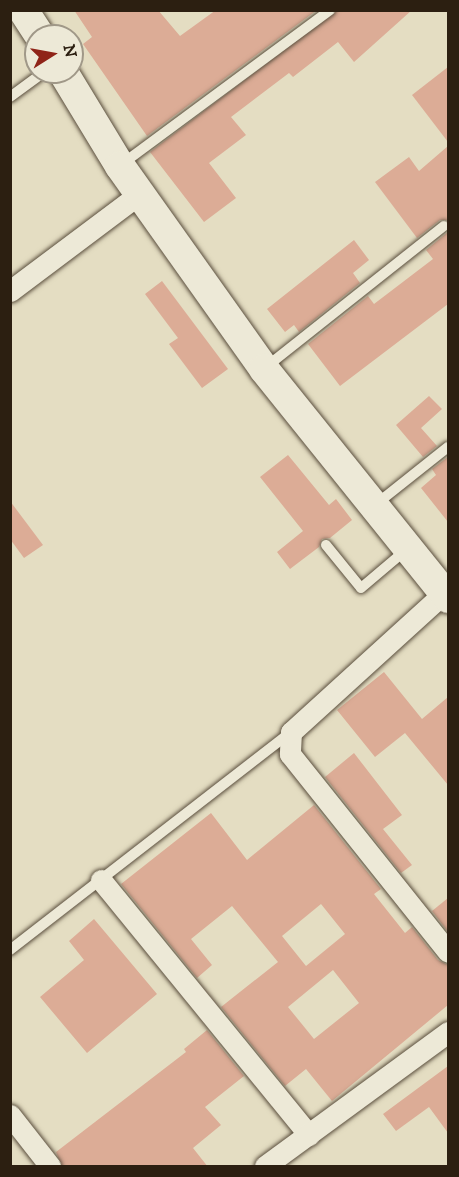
<!DOCTYPE html>
<html>
<head>
<meta charset="utf-8">
<style>
  body { margin:0 }
  #map { position:relative; width:459px; height:1177px; overflow:hidden; background:#e4ddc2; font-family:"IM FELL DW Pica",serif }
  div>[style] { position:absolute }
  [style*='--x'] { left:calc(var(--x)*1px); top:calc(var(--y)*1px); width:calc(var(--w)*1px); rotate:calc(var(--a)*1deg) }
  .building>* { inset:0; background:#dcac96 }
  .roads { filter:drop-shadow(0 0 2px #5a4e3d) drop-shadow(0 0 2px #5a4e3d) }
  .lane>* { height:10px; margin:-5px; padding:0 5px; transform-origin:5px; border-radius:5px; background:#ede9d7 }
  .street>* { height:21px; margin:-10.5px; padding:0 10.5px; transform-origin:10.5px; border-radius:10.5px; background:#ede9d7 }
  .secondary>* { height:30px; margin:-15px; padding:0 15px; transform-origin:15px; border-radius:15px; background:#ede9d7 }
  span { translate:-50% -50%; white-space:nowrap; text-align:center; line-height:1.15; -webkit-text-stroke:4.5px #ede9d7; paint-order:stroke }
  .frame { position:absolute; inset:0; border:12px solid #2c1f11; pointer-events:none }
  .north { position:absolute; left:24px; top:24px; width:60px; height:60px; box-sizing:border-box; background:#ede9d7; border:2px solid #a09888; border-radius:50%; rotate:79deg; font-size:16px; font-weight:700; line-height:24px; text-align:center; color:#2c1f11 }
  .north::after { content:''; display:block; margin:auto; width:21px; height:27px; background:#8f2418; clip-path:polygon(50% 0,100% 100%,50% 72%,0 100%) }
</style>
</head>
<body>
<div id="map">
  <div class="building">
    <i style="clip-path:polygon(74px 10px,158px 10px,180px 36px,216px 10px,317px 10px,147px 136px,83px 44px,92px 37px)"></i>
    <i style="clip-path:polygon(337px 10px,412px 10px,354px 62px,338px 42px,293px 77px,289px 73px,231px 117px,246px 135px,209px 163px,236px 198px,204px 222px,150px 152px)"></i>
    <i style="clip-path:polygon(448px 67px,448px 142px,412px 95px)"></i>
    <i style="clip-path:polygon(448px 146px,448px 220px,440px 220px,417px 238px,375px 182px,409px 157px,419px 171px)"></i>
    <i style="clip-path:polygon(448px 232px,448px 304px,340px 386px,308px 344px,368px 296px,374px 304px,433px 259px,426px 250px)"></i>
    <i style="clip-path:polygon(354px 240px,369px 260px,353px 273px,360px 283px,299px 332px,294px 325px,285px 332px,267px 309px)"></i>
    <i style="clip-path:polygon(162px 281px,228px 369px,202px 388px,169px 344px,178px 338px,145px 294px)"></i>
    <i style="clip-path:polygon(429px 396px,442px 409px,421px 428px,437px 446px,423px 457px,396px 425px)"></i>
    <i style="clip-path:polygon(288px 455px,329px 505px,336px 499px,352px 520px,330px 538px,322px 539px,319px 547px,290px 569px,277px 552px,303px 531px,260px 477px)"></i>
    <i style="clip-path:polygon(448px 457px,448px 522px,421px 488px,436px 475px,432px 469px)"></i>
    <i style="clip-path:polygon(10px 501px,43px 545px,24px 558px,10px 539px)"></i>
    <i style="clip-path:polygon(384px 672px,422px 719px,448px 697px,448px 785px,405px 733px,375px 757px,337px 710px)"></i>
    <i style="clip-path:polygon(354px 753px,402px 815px,383px 829px,412px 865px,401px 873px,325px 777px)"></i>
    <i style="clip-path:polygon(evenodd,314px 805px,381px 889px,374px 894px,405px 933px,412px 927px,438px 960px,448px 965px,448px 1005px,332px 1101px,306px 1069px,285px 1086px,221px 1007px,278px 962px,232px 906px,191px 939px,212px 965px,197px 978px,121px 884px,211px 813px,247px 860px,314px 805px,321px 904px,345px 934px,306px 966px,282px 936px,321px 904px,314px 805px,333px 970px,359px 1003px,314px 1039px,288px 1007px,333px 970px)"></i>
    <i style="clip-path:polygon(448px 898px,448px 932px,432px 911px)"></i>
    <i style="clip-path:polygon(94px 919px,157px 994px,87px 1053px,40px 997px,84px 960px,69px 941px)"></i>
    <i style="clip-path:polygon(207px 1030px,244px 1076px,205px 1107px,221px 1125px,193px 1148px,208px 1167px,62px 1167px,56px 1152px,186px 1052px,184px 1049px)"></i>
    <i style="clip-path:polygon(448px 1066px,448px 1133px,429px 1107px,396px 1131px,383px 1114px)"></i>
  </div>
  <div class="roads">
    <div class="lane">
      <i style="--x:10;--y:97;--w:42;--a:-36.3"></i>
      <i style="--x:122;--y:164;--w:259;--a:-36.5"></i>
      <i style="--x:266;--y:367;--w:227;--a:-38.4"></i>
      <i style="--x:375;--y:505;--w:93;--a:-38.5"></i>
      <i style="--x:326;--y:545;--w:55;--a:50.9"></i>
      <i style="--x:361;--y:588;--w:60;--a:-40.3"></i>
      <i style="--x:10;--y:950;--w:356;--a:-37.8"></i>
    </div>
    <div class="street">
      <i style="--x:10;--y:291;--w:161;--a:-36.9"></i>
      <i style="--x:444;--y:593;--w:207;--a:137.7"></i>
      <i style="--x:291;--y:732;--w:22;--a:93"></i>
      <i style="--x:290;--y:754;--w:253;--a:51.4"></i>
      <i style="--x:101;--y:880;--w:329;--a:50.8"></i>
      <i style="--x:10;--y:1115;--w:65;--a:51.9"></i>
      <i style="--x:265;--y:1166;--w:227;--a:-36.2"></i>
    </div>
    <div class="secondary">
      <i style="--x:23;--y:10;--w:31;--a:57"></i>
      <i style="--x:63;--y:72;--w:110;--a:58.8"></i>
      <i style="--x:120;--y:166;--w:249;--a:54.6"></i>
      <i style="--x:264;--y:369;--w:294;--a:51.2"></i>
    </div>
  </div>
  <div class="frame"></div>
  <div class="north">N</div>
</div>
</body>
</html>
